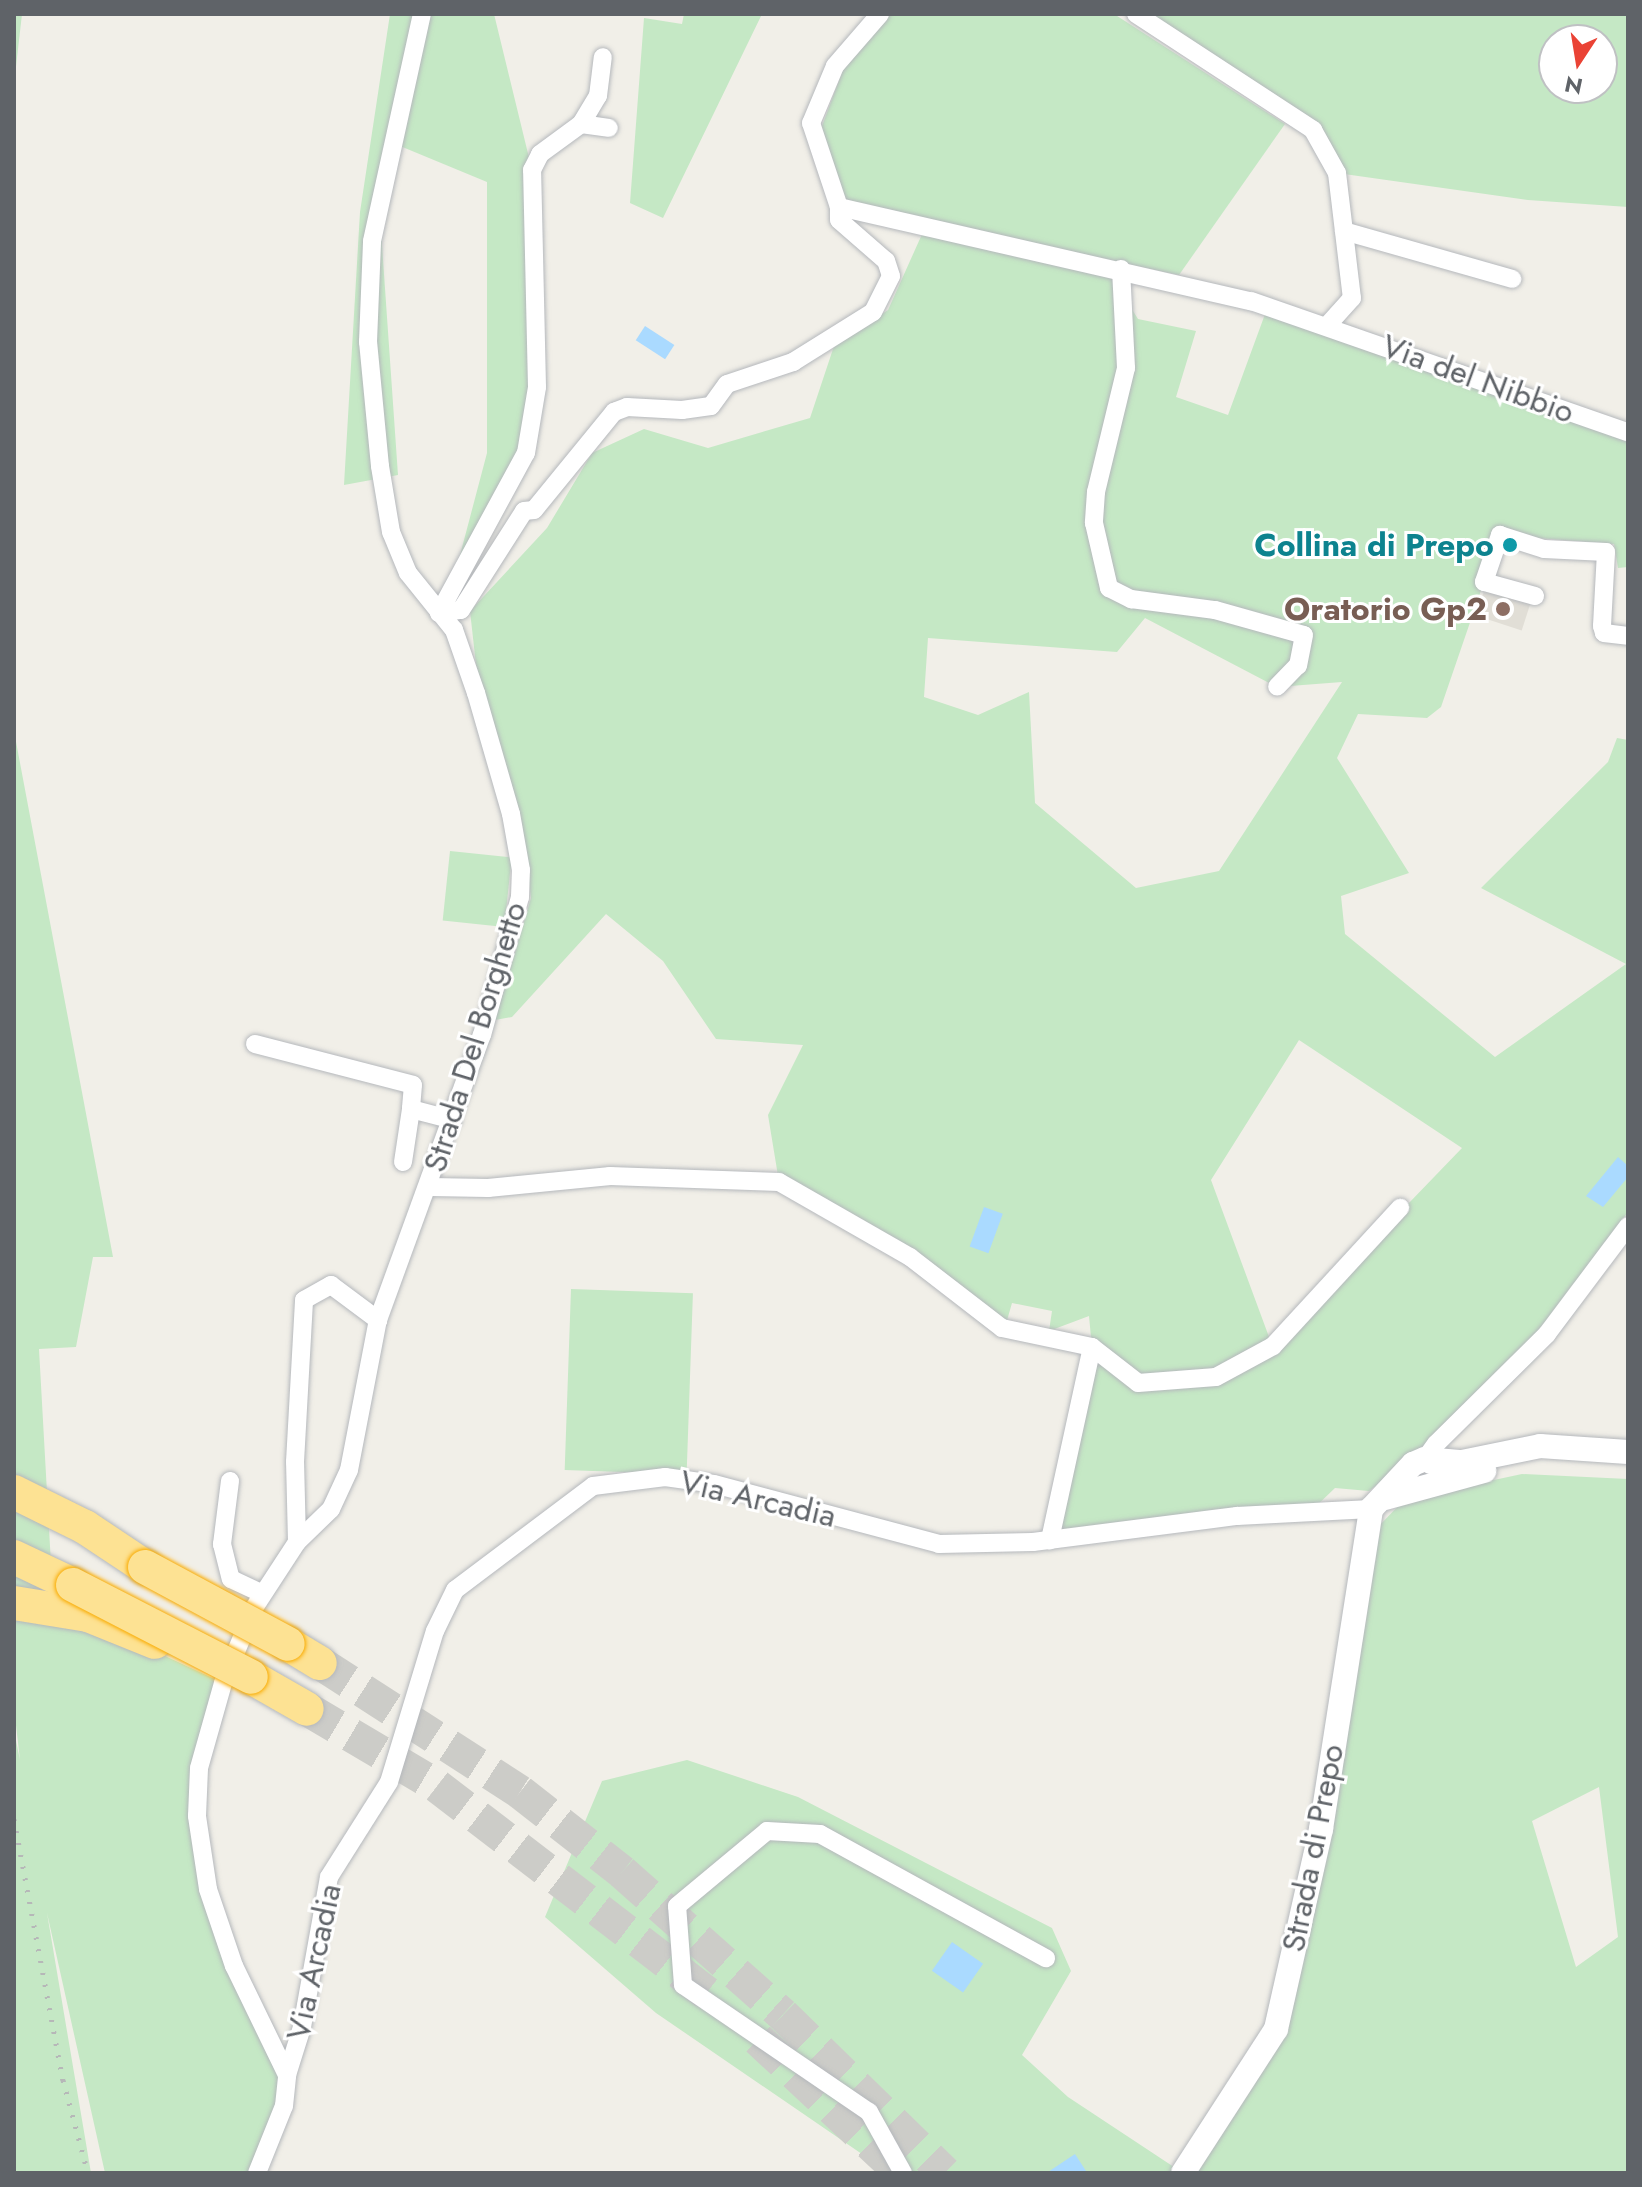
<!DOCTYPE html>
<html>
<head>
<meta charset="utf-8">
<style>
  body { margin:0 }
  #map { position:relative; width:1642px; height:2187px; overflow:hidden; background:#f1efe8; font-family:Jost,sans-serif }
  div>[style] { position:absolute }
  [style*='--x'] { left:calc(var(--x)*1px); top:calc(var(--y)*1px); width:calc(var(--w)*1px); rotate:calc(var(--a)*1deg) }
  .education>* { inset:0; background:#e1ded6; transform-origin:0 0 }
  .green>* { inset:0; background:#c5e8c5; transform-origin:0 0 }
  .water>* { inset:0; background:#aadaff; transform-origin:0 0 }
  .motorway-tunnel>* { height:34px; margin-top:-17px; transform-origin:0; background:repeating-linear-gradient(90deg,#ccccc8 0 34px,transparent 0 51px) }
  .roads { filter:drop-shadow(0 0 2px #b5b8bc) drop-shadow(0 0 2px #b5b8bc) }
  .minor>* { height:18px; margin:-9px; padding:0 9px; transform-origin:9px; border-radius:9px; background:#fff }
  .tertiary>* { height:24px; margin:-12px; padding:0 12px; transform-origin:12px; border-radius:12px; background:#fff }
  .motorway>* { height:34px; margin:-17px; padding:0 17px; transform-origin:17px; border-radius:17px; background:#fde293 }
  .rail>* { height:5px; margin-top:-2.5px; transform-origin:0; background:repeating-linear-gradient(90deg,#b6b7b8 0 2px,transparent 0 12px) }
  .bridges { filter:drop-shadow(0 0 2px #f9ab00) drop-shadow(0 0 2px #f9ab00) }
  .motorway-bridge>* { height:34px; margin:-17px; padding:0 17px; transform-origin:17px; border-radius:17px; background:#fde293 }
  .dots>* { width:22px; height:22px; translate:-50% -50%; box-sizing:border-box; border:4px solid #fff; border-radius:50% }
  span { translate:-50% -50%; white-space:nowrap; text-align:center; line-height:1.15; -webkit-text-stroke:6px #fff; paint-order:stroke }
  .street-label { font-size:32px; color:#5f6368 }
  .culture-label { font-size:32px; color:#0d838f; font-weight:700 }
  .right { translate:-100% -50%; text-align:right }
  .education-label { font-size:32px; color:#785e54; font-weight:700 }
  .frame { position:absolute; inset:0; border:16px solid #5f6368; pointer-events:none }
  .north { position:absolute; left:1538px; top:24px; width:80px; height:80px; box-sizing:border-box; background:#fff; border:2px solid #bfc1c3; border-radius:50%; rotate:192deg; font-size:22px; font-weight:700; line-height:32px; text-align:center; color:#5f6368 }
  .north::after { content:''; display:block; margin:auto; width:28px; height:36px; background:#ea4335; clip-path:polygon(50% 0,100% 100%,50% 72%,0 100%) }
</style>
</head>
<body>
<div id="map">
  <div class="education">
    <i style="left:1485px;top:588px;width:48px;height:29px;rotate:18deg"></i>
  </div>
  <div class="green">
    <i style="clip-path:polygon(14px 14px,22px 14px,14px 84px)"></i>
    <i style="clip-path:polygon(390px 14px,494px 14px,532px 170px,534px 424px,450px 593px,487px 453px,487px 182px,400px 146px,381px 231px,398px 475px,344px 485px,360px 212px)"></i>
    <i style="clip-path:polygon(684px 14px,762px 14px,663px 218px,630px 203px,644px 18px,682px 24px)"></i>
    <i style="clip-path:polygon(889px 14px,1114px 14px,1285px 124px,1179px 275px,838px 204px,822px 126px,847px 59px)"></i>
    <i style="clip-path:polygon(evenodd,1136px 14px,1628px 14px,1628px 207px,1528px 200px,1337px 173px,1313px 130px,1136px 14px,1554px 40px,1602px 40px,1602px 88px,1554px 88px,1554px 40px)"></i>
    <i style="clip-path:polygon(evenodd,923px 232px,1111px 276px,1138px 319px,1196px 331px,1176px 397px,1228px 415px,1268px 306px,1628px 432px,1628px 567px,1618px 568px,1614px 544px,1500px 535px,1441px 707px,1427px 718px,1358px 714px,1337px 758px,1409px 873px,1341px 896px,1345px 934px,1495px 1057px,1626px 964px,1481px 888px,1608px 762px,1617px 738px,1628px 740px,1628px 1212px,1540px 1330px,1418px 1453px,1369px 1491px,1335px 1488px,1310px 1512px,1050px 1540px,1092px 1348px,1089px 1316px,1049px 1331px,1052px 1311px,1012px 1303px,1006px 1324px,779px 1182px,768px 1115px,803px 1045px,716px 1039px,663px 961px,606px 914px,512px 1017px,495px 1020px,531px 898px,522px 825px,476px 665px,470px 611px,547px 528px,592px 453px,644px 429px,708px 448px,810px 418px,834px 346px,888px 310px,923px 232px,1145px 618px,1277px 687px,1342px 682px,1219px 871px,1136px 888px,1035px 803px,1029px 692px,978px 715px,924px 697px,928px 638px,1117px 652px,1145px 618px,923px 232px,1299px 1040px,1462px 1148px,1272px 1345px,1211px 1180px,1299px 1040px)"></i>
    <i style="clip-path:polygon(14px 731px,113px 1257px,93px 1257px,76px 1347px,39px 1349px,54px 1618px,148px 1648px,223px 1683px,199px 1768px,208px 1889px,287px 2075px,257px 2173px,105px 2173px,47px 1913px,91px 2173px,14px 2173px,14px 1731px,20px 1760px,14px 1708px)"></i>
    <i style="left:450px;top:851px;width:62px;height:70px;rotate:6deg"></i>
    <i style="left:571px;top:1289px;width:122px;height:181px;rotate:2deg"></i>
    <i style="clip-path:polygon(evenodd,1522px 1474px,1628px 1479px,1628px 2173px,881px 2173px,875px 2163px,656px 2013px,545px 1917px,602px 1781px,687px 1760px,798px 1797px,1052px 1928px,1071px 1971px,1022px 2055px,1068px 2097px,1183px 2173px,1263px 2055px,1376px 1529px,1405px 1499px,1522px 1474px,1599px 1787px,1618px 1937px,1576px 1967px,1532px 1821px,1599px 1787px)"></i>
  </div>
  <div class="water">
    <i style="left:645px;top:326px;width:35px;height:17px;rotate:33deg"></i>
    <i style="clip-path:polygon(1618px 1157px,1628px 1166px,1628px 1177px,1603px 1207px,1586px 1196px)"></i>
    <i style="left:984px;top:1207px;width:20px;height:42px;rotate:20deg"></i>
    <i style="left:952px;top:1942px;width:38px;height:35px;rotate:35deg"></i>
    <i style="clip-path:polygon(1075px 2154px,1086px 2171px,1049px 2173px,1048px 2172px)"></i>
  </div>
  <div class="motorway-tunnel">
    <i style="--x:320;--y:1663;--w:238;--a:32.8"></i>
    <i style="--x:520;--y:1792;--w:130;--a:38.1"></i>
    <i style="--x:622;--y:1872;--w:215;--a:41.6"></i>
    <i style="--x:783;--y:2015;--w:226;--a:44.3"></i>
    <i style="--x:307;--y:1709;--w:151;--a:30.6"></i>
    <i style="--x:437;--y:1786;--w:340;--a:37.5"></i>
    <i style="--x:758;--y:2039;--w:196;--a:43.1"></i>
  </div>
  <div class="roads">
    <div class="minor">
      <i style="--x:880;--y:14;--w:69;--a:130.9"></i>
      <i style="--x:835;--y:66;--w:62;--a:112.8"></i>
      <i style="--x:811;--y:123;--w:89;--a:71.6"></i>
      <i style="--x:839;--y:207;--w:423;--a:12.9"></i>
      <i style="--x:1251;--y:301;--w:399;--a:19.2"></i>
      <i style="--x:1136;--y:14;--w:212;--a:33.2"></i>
      <i style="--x:1313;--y:130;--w:49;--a:60.8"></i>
      <i style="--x:1337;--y:173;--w:126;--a:83.2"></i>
      <i style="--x:1352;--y:298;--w:36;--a:132"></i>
      <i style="--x:581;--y:124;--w:28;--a:8"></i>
      <i style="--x:1344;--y:231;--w:175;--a:15.9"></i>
      <i style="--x:1121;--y:269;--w:99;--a:87.1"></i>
      <i style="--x:1126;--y:368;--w:128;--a:103.6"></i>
      <i style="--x:1096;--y:492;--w:31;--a:94"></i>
      <i style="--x:1094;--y:523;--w:67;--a:77"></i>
      <i style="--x:1109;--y:588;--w:25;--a:27"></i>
      <i style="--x:1131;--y:599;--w:85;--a:7.5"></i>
      <i style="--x:1215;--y:610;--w:92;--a:15.7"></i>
      <i style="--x:1304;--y:635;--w:31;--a:101"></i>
      <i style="--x:1298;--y:665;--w:30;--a:134"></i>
      <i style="--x:1535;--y:596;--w:53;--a:-164.6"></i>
      <i style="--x:1484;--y:582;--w:50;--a:-71.2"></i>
      <i style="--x:1500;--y:535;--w:46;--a:17.7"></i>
      <i style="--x:1544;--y:549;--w:62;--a:2.8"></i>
      <i style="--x:1606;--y:552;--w:74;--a:93.1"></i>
      <i style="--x:1602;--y:626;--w:7;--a:74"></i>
      <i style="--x:1604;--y:633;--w:24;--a:7"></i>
      <i style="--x:439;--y:613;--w:22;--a:-8"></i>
      <i style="--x:461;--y:610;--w:117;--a:-57.5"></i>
      <i style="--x:524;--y:511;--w:10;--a:-6"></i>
      <i style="--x:534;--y:510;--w:127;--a:-50.8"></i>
      <i style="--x:614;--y:412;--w:14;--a:-21"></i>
      <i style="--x:627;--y:407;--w:55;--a:3.1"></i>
      <i style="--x:682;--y:410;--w:29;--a:-8"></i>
      <i style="--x:711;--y:406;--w:27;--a:-54"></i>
      <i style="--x:727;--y:384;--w:70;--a:-18.4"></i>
      <i style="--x:793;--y:362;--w:94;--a:-32"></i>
      <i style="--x:873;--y:312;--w:40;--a:-63.4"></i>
      <i style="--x:891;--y:276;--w:16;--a:-108"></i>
      <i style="--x:886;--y:261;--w:62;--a:-138.9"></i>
      <i style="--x:839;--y:220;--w:13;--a:-90"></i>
      <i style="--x:439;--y:613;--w:182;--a:-61.5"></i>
      <i style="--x:526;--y:453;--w:67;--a:-80.5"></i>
      <i style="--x:537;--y:387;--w:217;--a:-91.3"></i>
      <i style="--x:532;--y:170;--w:18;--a:-63"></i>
      <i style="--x:540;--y:154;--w:51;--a:-36.2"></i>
      <i style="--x:581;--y:124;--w:33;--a:-59"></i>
      <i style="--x:598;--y:96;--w:39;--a:-83"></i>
      <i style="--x:255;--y:1044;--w:163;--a:14.5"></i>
      <i style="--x:413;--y:1085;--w:24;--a:95"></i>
      <i style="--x:411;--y:1109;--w:43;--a:14.7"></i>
      <i style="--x:403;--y:1162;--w:54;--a:-81.4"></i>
      <i style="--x:430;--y:1187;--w:58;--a:1"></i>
      <i style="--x:488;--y:1188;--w:123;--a:-5.6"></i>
      <i style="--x:610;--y:1176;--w:169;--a:2"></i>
      <i style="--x:779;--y:1182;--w:151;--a:29.8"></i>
      <i style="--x:910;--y:1257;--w:116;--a:37.7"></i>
      <i style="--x:1002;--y:1328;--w:92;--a:11.9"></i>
      <i style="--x:1092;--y:1347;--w:198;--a:102.3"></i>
      <i style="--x:1092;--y:1347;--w:58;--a:38"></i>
      <i style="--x:1138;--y:1383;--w:78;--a:-4.4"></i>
      <i style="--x:1216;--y:1377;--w:65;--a:-28.5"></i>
      <i style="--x:1273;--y:1346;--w:188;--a:-47.4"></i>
      <i style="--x:1430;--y:1465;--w:8;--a:-130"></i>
      <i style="--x:1425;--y:1459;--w:19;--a:-54"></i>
      <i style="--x:1436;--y:1444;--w:156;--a:-44.7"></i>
      <i style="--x:1547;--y:1334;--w:135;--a:-53.1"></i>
      <i style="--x:230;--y:1481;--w:64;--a:97.2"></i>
      <i style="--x:222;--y:1544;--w:36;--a:76"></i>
      <i style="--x:231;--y:1579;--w:35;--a:25"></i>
      <i style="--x:297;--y:1542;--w:80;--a:-91.4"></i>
      <i style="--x:295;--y:1462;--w:162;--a:-86.8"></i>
      <i style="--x:304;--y:1300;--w:31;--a:-29"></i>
      <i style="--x:331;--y:1285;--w:59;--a:36.7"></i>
      <i style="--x:287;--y:2075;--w:50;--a:-72.6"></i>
      <i style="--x:302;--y:2027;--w:152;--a:-79.8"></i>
      <i style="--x:329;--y:1877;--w:112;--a:-57.7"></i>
      <i style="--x:389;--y:1782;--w:158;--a:-73.1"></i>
      <i style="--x:435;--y:1631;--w:46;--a:-64"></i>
      <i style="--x:455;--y:1590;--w:173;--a:-37"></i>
      <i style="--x:593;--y:1486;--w:73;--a:-7.1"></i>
      <i style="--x:665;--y:1477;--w:49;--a:8.1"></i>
      <i style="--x:714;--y:1484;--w:233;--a:14.9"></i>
      <i style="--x:939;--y:1544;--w:94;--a:-1.2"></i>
      <i style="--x:1033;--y:1542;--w:206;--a:-7.3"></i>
      <i style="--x:1237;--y:1516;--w:134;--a:-3"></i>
      <i style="--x:257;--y:2173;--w:72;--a:-68.1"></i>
      <i style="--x:284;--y:2106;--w:31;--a:-84"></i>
      <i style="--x:287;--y:2075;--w:121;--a:-115.9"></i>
      <i style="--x:234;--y:1966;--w:81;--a:-108.7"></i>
      <i style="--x:208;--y:1889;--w:74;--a:-98.6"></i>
      <i style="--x:197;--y:1816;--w:48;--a:-87.6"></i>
      <i style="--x:199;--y:1768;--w:88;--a:-74.2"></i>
      <i style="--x:223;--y:1683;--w:81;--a:-67.5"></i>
      <i style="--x:254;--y:1608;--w:79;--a:-56.9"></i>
      <i style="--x:297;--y:1542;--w:47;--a:-44.1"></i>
      <i style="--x:331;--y:1509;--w:43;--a:-65.2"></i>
      <i style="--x:349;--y:1470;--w:153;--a:-79.1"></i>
      <i style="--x:378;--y:1320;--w:303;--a:-70"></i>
      <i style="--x:482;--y:1035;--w:143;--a:-74.6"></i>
      <i style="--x:520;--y:897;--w:27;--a:-88"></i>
      <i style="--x:521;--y:870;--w:57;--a:-100.1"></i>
      <i style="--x:511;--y:814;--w:126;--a:-106.1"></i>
      <i style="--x:476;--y:693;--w:67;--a:-109.2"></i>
      <i style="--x:454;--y:630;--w:73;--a:-128.9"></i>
      <i style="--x:408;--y:573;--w:44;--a:-112.5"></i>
      <i style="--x:391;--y:532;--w:67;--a:-99.5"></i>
      <i style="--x:380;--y:466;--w:125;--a:-95.5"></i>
      <i style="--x:368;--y:342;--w:101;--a:-87.7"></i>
      <i style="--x:372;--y:241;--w:232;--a:-77.6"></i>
      <i style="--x:903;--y:2173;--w:70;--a:-119.1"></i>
      <i style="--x:869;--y:2112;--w:225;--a:-145.7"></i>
      <i style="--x:683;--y:1985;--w:79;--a:-94.3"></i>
      <i style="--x:677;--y:1906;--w:117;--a:-39.8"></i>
      <i style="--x:767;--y:1831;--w:53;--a:3.2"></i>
      <i style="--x:820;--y:1834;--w:258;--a:28.8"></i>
    </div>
    <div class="tertiary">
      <i style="--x:1385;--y:1498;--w:103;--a:-15.3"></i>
      <i style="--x:1183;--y:2173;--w:171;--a:-57.1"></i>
      <i style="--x:1276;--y:2029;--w:205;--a:-77.3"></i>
      <i style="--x:1321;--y:1829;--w:324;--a:-81.1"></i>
      <i style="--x:1371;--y:1509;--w:62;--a:-47"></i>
      <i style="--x:1413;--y:1464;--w:13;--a:-23"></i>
      <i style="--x:1425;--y:1459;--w:37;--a:5"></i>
      <i style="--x:1462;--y:1462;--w:80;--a:-11.6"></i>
      <i style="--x:1540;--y:1446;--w:88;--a:3.9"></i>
    </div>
    <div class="motorway">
      <i style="--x:14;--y:1492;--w:79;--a:26.2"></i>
      <i style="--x:85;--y:1527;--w:72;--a:33.7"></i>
      <i style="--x:14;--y:1557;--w:65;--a:25.4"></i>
      <i style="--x:14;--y:1603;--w:75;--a:9.2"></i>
      <i style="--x:88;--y:1615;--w:72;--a:21.9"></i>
      <i style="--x:288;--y:1644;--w:37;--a:31"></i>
      <i style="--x:251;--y:1677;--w:64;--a:29.7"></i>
    </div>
  </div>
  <div class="rail">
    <i style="--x:14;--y:1819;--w:266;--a:79.4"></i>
    <i style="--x:63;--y:2080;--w:96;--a:75"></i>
  </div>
  <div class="bridges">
    <div class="motorway-bridge">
      <i style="--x:145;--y:1567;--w:162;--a:28.3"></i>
      <i style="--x:73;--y:1585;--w:200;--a:27.3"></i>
    </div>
  </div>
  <div class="dots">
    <i style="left:1510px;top:545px;background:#0f9aa8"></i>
    <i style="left:1503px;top:609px;background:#8d6e63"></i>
  </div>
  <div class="street-label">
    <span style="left:1478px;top:379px;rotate:20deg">Via del Nibbio</span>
    <span style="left:475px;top:1037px;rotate:-73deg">Strada Del Borghetto</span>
    <span style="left:758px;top:1499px;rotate:13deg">Via Arcadia</span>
    <span style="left:1313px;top:1848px;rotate:-79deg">Strada di Prepo</span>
    <span style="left:314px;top:1962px;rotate:-78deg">Via Arcadia</span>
  </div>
  <div class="culture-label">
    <span class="right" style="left:1494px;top:545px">Collina di Prepo</span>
  </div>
  <div class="education-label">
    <span class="right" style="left:1487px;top:609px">Oratorio Gp2</span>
  </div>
  <div class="frame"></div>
  <div class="north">N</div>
</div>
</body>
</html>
